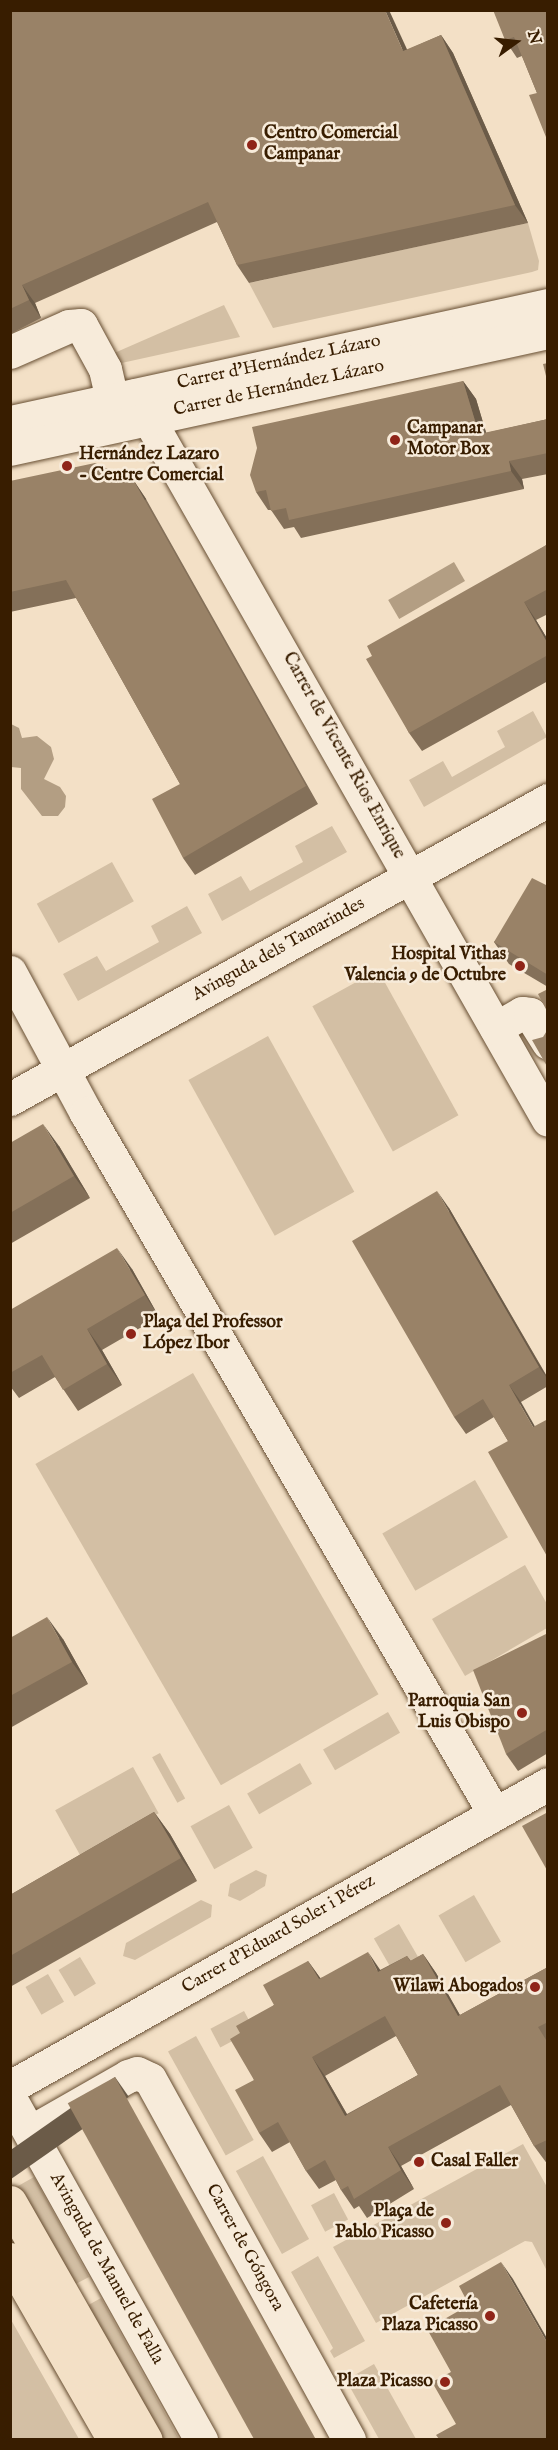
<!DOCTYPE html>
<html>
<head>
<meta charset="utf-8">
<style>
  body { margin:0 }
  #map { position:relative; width:558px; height:2450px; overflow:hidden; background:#f3e0c6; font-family:"IM FELL English",serif }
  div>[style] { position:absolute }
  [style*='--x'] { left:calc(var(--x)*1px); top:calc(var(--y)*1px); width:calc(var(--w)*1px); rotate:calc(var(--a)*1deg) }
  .green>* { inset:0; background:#d3bfa4; transform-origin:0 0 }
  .water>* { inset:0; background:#b39e83; transform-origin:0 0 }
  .roads { filter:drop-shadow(0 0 2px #674e32) drop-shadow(0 0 2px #674e32) }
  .minor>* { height:33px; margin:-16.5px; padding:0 16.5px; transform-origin:16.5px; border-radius:16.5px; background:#f7ebda }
  .major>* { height:33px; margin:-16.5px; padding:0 16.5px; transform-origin:16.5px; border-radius:16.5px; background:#f3e0c6 }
  .wall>* { inset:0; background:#847059 }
  .shaded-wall>* { inset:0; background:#6b5b48; transform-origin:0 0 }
  .building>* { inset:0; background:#998267; transform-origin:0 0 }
  .dots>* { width:16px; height:16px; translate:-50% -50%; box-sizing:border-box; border:3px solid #f7ebda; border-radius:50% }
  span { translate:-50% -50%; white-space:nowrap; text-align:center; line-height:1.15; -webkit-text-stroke:5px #f7ebda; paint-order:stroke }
  .poi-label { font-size:18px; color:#381d00; font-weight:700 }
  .left { translate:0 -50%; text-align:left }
  .right { translate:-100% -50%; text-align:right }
  .street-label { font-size:18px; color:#381d00 }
  .frame { position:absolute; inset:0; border:12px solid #381d00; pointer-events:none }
  .north { position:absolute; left:486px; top:12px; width:60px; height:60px; -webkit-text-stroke:4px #f7ebda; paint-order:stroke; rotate:75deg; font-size:16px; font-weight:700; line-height:24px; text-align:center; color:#381d00 }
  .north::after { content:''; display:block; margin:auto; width:21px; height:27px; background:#381d00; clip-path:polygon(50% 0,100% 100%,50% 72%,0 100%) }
</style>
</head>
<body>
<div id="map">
  <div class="green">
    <i style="clip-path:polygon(528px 223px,539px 261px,538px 270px,532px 272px,273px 328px,249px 283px)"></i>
    <i style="clip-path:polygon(224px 305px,240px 337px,117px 364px,112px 354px)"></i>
    <i style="clip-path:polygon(533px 711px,547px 737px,424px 807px,409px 780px,443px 761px,452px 777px,505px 747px,497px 731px)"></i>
    <i style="clip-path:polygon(332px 826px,347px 852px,222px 921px,208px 894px,241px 876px,250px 891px,303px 862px,295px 846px)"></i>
    <i style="left:112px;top:862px;width:45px;height:86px;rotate:61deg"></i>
    <i style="clip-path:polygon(187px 906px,202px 933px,78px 1001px,63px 974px,97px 956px,106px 971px,159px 942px,151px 926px)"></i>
    <i style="left:378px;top:970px;width:166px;height:75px;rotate:61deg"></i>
    <i style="left:268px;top:1036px;width:178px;height:91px;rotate:61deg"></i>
    <i style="left:193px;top:1373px;width:371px;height:182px;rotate:60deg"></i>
    <i style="left:475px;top:1480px;width:66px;height:107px;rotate:60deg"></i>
    <i style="clip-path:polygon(525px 1565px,547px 1604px,547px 1628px,465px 1676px,432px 1619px)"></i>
    <i style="left:388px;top:1712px;width:24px;height:75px;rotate:60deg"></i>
    <i style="left:160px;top:1753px;width:52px;height:9px;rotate:61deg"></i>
    <i style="left:300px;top:1763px;width:24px;height:61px;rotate:60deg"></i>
    <i style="left:133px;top:1767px;width:53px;height:89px;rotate:61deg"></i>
    <i style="left:229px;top:1805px;width:49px;height:44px;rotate:61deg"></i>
    <i style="clip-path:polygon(256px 1870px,267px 1875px,265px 1886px,240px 1901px,228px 1896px,230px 1884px)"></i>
    <i style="left:474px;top:1895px;width:54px;height:41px;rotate:60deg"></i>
    <i style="clip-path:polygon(201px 1900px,212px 1905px,211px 1917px,135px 1960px,123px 1956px,126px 1943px)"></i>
    <i style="left:399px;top:1924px;width:42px;height:29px;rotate:60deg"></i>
    <i style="left:80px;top:1957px;width:31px;height:25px;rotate:59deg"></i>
    <i style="left:48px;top:1974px;width:32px;height:26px;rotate:60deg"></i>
    <i style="left:244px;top:2011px;width:21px;height:38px;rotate:62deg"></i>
    <i style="left:196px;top:2036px;width:119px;height:32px;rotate:61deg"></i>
    <i style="clip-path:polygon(523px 2144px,547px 2187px,547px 2271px,532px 2242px,525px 2241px,376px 2323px,333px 2247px)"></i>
    <i style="left:263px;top:2156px;width:95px;height:31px;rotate:61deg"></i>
    <i style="clip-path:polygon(34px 2177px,89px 2277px,72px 2286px,11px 2190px)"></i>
    <i style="left:334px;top:2193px;width:30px;height:26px;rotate:62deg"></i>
    <i style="clip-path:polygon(318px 2256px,365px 2341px,334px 2358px,330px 2351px,333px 2348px,291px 2272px)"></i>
    <i style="left:101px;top:2298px;width:162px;height:21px;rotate:61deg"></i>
    <i style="clip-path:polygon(10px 2318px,43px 2376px,79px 2439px,11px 2439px)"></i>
    <i style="clip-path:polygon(374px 2364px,416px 2439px,379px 2439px,346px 2380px)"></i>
  </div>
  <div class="water">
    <i style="left:454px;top:562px;width:22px;height:76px;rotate:60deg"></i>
    <i style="clip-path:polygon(11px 724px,19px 728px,22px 738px,37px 736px,51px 747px,54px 759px,44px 779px,60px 787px,66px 796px,65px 807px,58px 816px,42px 816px,21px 789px,21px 768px,11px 767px)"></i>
  </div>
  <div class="roads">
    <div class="minor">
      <i style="--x:10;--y:352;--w:64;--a:-23.8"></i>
      <i style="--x:69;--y:326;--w:12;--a:-5"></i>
      <i style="--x:81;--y:325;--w:50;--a:61.4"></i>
      <i style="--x:105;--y:369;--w:32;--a:77"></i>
      <i style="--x:135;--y:395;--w:834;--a:60.33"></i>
      <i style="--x:10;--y:422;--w:551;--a:-12.27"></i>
      <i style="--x:10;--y:449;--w:551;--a:-12.27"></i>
      <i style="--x:10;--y:972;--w:160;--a:61.7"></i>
      <i style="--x:86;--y:1113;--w:810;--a:59.76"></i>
      <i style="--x:496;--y:1028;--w:30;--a:-30"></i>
      <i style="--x:522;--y:1013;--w:8;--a:7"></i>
      <i style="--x:530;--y:1014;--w:34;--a:58"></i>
      <i style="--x:10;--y:1099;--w:616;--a:-29.06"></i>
      <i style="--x:10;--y:2087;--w:617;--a:-29.39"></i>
      <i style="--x:10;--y:2098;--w:392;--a:60.8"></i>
      <i style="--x:30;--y:2132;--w:113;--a:-29.7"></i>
      <i style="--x:128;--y:2076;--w:9;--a:-18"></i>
      <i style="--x:137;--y:2073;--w:14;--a:25"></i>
      <i style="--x:150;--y:2079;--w:412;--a:61.1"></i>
    </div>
    <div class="major">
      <i style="--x:10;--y:2202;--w:274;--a:60.3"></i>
      <i style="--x:10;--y:2259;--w:209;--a:60.1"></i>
    </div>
  </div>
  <div class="wall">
    <i style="clip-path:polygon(10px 10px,407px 50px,441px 35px,453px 53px,528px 223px,249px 283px,237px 265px,217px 222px,35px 303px,41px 318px,10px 334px)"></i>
    <i style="clip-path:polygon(548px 10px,537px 93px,522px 56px,517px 58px,505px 40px)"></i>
    <i style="clip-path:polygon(463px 381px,476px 399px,486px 433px,548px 419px,548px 474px,522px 479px,524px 489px,301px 538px,294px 527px,284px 529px,271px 510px,268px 510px,256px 492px)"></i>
    <i style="clip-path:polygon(10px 481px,134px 481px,146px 499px,318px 804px,195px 875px,183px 858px,180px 784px,76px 598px,10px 612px)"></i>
    <i style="clip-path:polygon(548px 544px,548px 614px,536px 620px,548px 640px,548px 681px,422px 751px,409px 733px,372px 656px)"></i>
    <i style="clip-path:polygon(548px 886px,548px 987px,509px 964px,494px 942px)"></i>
    <i style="clip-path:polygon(10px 1143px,59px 1146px,90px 1198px,10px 1244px)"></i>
    <i style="clip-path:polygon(449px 1208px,548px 1378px,548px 1386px,521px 1402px,508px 1441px,494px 1417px,466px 1434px,454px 1417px)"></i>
    <i style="clip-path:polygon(132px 1269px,159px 1317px,102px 1350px,122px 1385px,78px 1411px,55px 1377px,19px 1398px,10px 1386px,10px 1310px)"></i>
    <i style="clip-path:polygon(548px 1633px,548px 1753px,518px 1771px,506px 1754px)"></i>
    <i style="clip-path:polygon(10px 1638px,63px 1639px,88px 1684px,10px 1728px)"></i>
    <i style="clip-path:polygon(154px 1812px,170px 1834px,197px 1881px,10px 1987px,10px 1895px)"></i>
    <i style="clip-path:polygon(evenodd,423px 1954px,436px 1973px,460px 2015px,548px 1967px,548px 2165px,534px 2146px,511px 2105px,401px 2166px,414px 2189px,367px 2218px,359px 2206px,354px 2209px,341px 2190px,336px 2180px,319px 2189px,306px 2171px,290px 2142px,272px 2152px,259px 2133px,254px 2080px,240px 2033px,274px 2005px,308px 1961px,320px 1978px,380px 1970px,407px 1956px,411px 1961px,423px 1954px,396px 2036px,418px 2075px,347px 2114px,325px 2076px,396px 2036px)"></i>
  </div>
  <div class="shaded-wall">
    <i style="clip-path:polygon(385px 10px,389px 10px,416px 69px,403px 51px)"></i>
    <i style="clip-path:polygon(441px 35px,453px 53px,528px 223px,515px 205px)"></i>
    <i style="clip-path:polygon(22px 285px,35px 303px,41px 318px,29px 300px)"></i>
    <i style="clip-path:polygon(463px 381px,476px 399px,492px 452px,479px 434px)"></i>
    <i style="clip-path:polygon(509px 461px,522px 479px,524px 489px,511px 471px)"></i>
    <i style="left:134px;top:481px;width:22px;height:350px;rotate:56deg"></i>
    <i style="clip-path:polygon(524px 602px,536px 620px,548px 640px,548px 644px)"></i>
    <i style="clip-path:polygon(43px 1124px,59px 1146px,90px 1198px,74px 1176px)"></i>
    <i style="clip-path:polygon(437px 1191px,449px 1208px,548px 1379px,539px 1367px)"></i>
    <i style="clip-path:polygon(117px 1248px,132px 1269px,159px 1317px,145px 1295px)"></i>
    <i style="clip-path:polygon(87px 1329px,102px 1350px,122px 1385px,107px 1364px)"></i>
    <i style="clip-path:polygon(509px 1385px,521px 1402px,545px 1444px,533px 1427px)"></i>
    <i style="clip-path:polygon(47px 1617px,63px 1639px,88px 1684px,72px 1662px)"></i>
    <i style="clip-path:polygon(154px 1812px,170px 1834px,197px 1881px,181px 1858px)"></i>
    <i style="clip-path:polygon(368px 1952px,381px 1971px,378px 1972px)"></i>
    <i style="clip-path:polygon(423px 1954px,436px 1973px,471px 2035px,458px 2016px)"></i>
    <i style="clip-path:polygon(308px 1961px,321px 1979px,319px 1979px)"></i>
    <i style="clip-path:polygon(312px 2057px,325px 2076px,358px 2134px,345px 2116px)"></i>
    <i style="left:115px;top:2077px;width:24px;height:415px;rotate:55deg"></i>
    <i style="clip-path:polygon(388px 2147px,401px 2166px,414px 2189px,401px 2170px)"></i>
    <i style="clip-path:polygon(501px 2262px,513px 2279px,548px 2340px,548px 2344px)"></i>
  </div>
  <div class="building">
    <i style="clip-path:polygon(10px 10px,385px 10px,403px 51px,441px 35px,515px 205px,237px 265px,208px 202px,22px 285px,29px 300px,10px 309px)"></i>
    <i style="clip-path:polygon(493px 10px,548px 10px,548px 142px,529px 95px,537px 93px,514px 37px,505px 40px)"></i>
    <i style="clip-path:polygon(548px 363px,548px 384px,543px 364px)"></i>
    <i style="clip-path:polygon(463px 381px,479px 434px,548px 419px,548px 453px,509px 461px,511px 471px,289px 520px,286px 508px,271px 511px,266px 490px,256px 492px,250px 475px,257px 448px,252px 427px)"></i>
    <i style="clip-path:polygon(95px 463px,134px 481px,306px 786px,183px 858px,152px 799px,180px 784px,66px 580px,10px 592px,10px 481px)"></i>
    <i style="clip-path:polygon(548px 544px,548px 589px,524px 602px,548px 644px,548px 655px,409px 733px,366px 659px,372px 656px,367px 646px)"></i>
    <i style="clip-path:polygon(532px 878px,548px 886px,548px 975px,494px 942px)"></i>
    <i style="clip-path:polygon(548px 989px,548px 1013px,538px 994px)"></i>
    <i style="clip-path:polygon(548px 1029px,548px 1068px,532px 1040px,543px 1037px)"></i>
    <i style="clip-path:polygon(43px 1124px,74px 1176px,10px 1213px,10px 1143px)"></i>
    <i style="clip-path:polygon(437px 1191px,539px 1367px,509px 1385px,533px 1427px,548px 1419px,548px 1558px,488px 1452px,508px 1441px,483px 1399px,454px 1417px,352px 1241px)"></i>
    <i style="clip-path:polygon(117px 1248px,145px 1295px,87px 1329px,107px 1364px,63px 1390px,42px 1355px,10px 1373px,10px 1310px)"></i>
    <i style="clip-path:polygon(47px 1617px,72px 1662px,10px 1696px,10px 1638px)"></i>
    <i style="clip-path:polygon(548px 1633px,548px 1729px,506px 1754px,473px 1670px)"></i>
    <i style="clip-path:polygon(154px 1812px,181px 1858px,10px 1956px,10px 1895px)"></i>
    <i style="clip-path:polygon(548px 1812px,548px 1872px,522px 1826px)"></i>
    <i style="clip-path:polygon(evenodd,368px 1952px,378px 1972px,407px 1956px,410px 1961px,423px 1954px,458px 2016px,548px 1967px,548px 2022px,538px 2027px,548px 2043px,548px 2141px,547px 2140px,534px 2146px,500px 2085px,388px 2147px,401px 2170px,354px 2199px,348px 2186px,341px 2190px,325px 2160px,306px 2171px,278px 2122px,259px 2133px,235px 2090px,254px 2080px,230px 2039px,240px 2033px,236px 2026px,274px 2005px,263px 1985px,308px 1961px,319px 1979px,368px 1952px,385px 2016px,418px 2075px,345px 2116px,312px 2057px,385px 2016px)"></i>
    <i style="left:115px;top:2077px;width:415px;height:54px;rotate:61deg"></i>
    <i style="clip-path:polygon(501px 2262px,548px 2344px,548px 2439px,439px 2439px,436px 2435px,456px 2424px,432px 2382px,451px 2372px,427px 2329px,469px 2305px,459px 2286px)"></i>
  </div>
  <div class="dots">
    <i style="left:252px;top:145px;background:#8f2418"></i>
    <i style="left:395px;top:440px;background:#8f2418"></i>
    <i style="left:67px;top:466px;background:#8f2418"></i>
    <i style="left:520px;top:966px;background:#8f2418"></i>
    <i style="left:131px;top:1334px;background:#8f2418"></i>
    <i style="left:522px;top:1713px;background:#8f2418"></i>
    <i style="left:535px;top:1987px;background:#8f2418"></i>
    <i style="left:419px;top:2162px;background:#8f2418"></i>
    <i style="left:446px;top:2223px;background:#8f2418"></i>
    <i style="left:490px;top:2316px;background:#8f2418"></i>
    <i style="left:445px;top:2382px;background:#8f2418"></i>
  </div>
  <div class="poi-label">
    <span class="left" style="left:264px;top:145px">Centro Comercial<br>Campanar</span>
    <span class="left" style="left:407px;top:440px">Campanar<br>Motor Box</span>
    <span class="left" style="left:79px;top:466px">Hernández Lazaro<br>- Centre Comercial</span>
    <span class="right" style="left:506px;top:966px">Hospital Vithas<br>Valencia 9 de Octubre</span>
    <span class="left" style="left:143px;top:1334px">Plaça del Professor<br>López Ibor</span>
    <span class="right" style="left:510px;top:1713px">Parroquia San<br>Luis Obispo</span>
    <span class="right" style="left:523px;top:1987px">Wilawi Abogados</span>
    <span class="left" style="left:431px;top:2162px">Casal Faller</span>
    <span class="right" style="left:434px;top:2223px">Plaça de<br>Pablo Picasso</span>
    <span class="right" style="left:478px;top:2316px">Cafetería<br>Plaza Picasso</span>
    <span class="right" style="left:433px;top:2382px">Plaza Picasso</span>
  </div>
  <div class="street-label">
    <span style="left:279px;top:363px;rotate:-12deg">Carrer d'Hernández Lázaro</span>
    <span style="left:279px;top:389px;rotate:-12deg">Carrer de Hernández Lázaro</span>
    <span style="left:343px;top:756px;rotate:61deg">Carrer de Vicente Rios Enrique</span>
    <span style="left:279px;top:950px;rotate:-29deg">Avinguda dels Tamarindes</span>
    <span style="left:279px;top:1935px;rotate:-30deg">Carrer d'Eduard Soler i Pérez</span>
    <span style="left:244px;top:2248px;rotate:61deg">Carrer de Góngora</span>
    <span style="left:106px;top:2269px;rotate:61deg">Avinguda de Manuel de Falla</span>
  </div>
  <div class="frame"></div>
  <div class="north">N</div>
</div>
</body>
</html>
